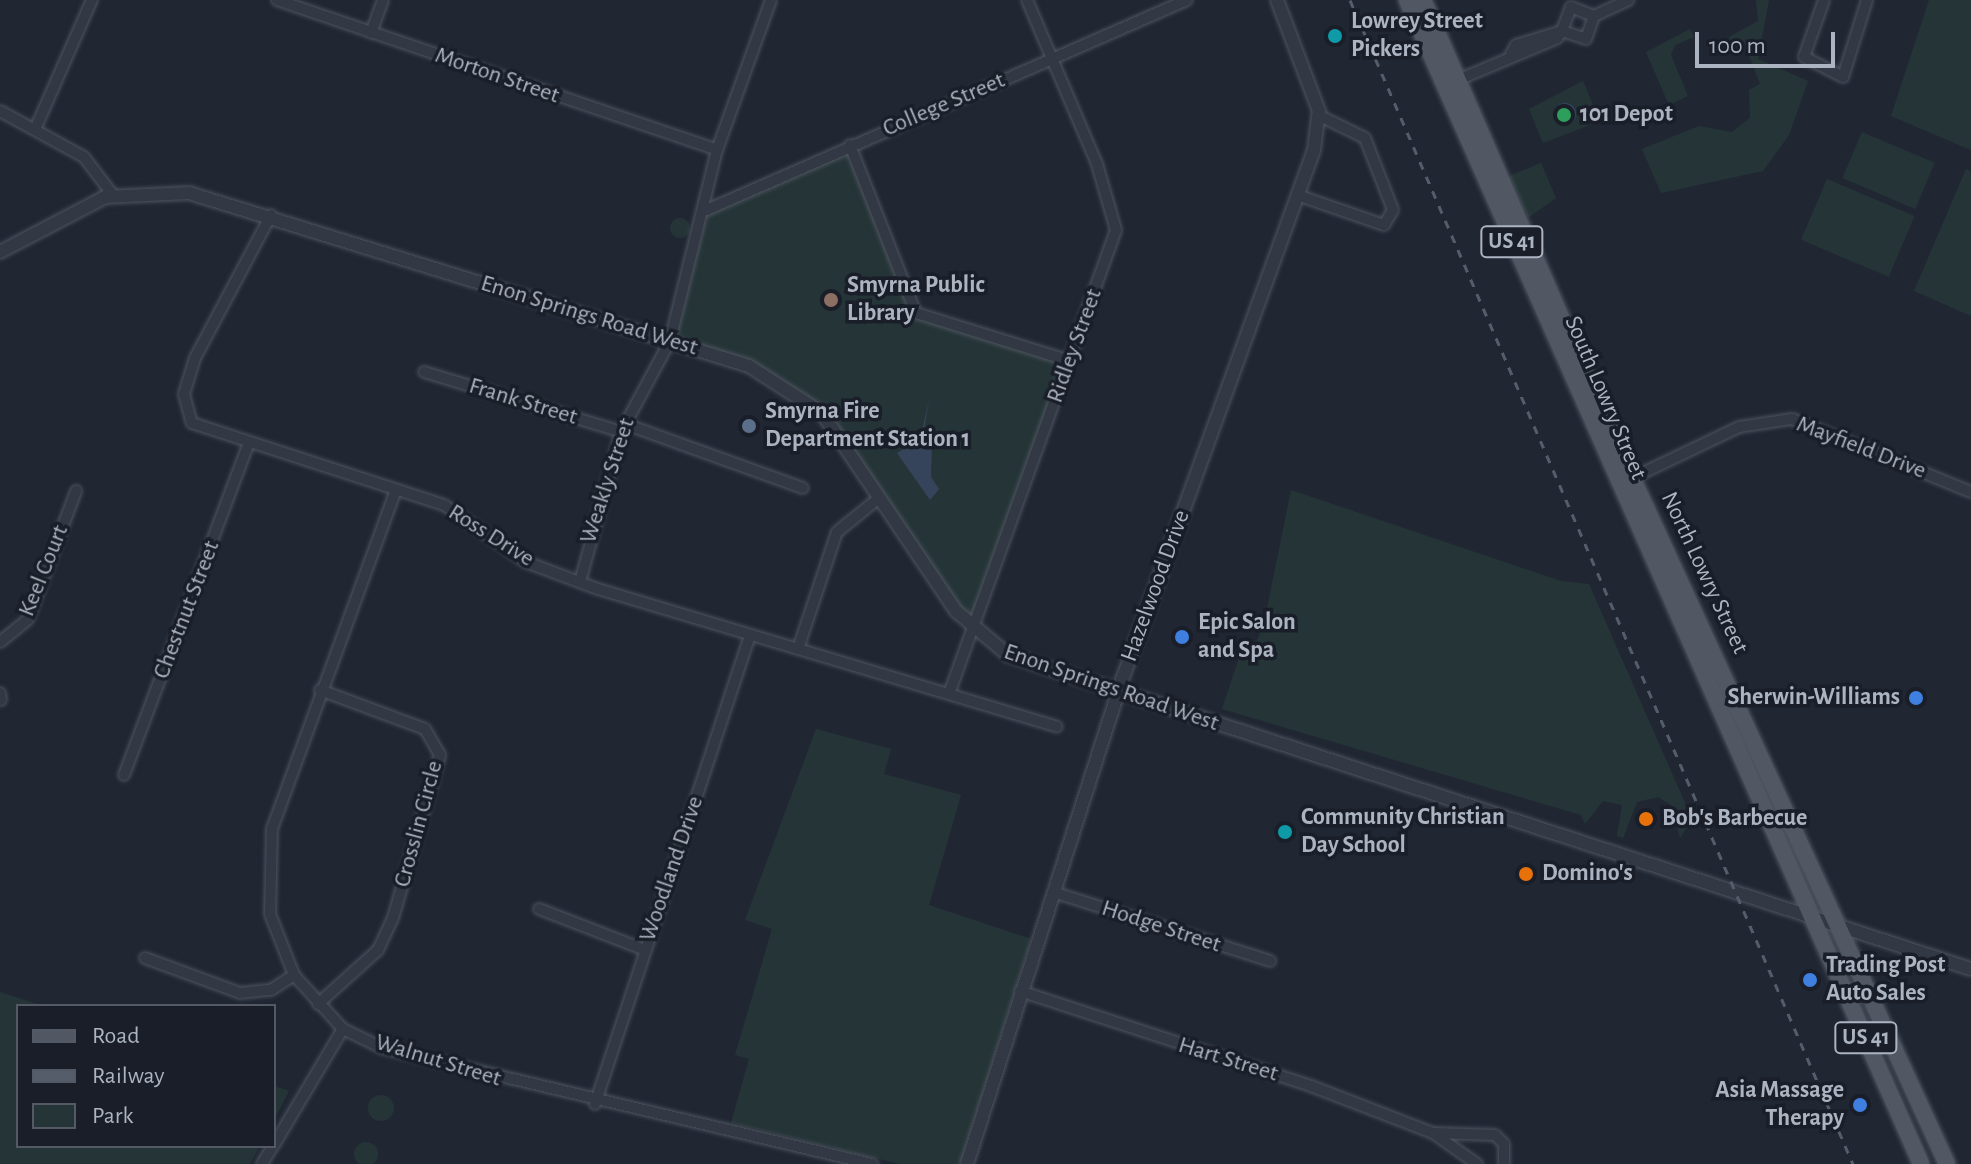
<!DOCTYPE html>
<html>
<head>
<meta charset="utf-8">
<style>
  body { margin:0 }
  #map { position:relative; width:1971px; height:1164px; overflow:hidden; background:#202733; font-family:"Alegreya Sans",sans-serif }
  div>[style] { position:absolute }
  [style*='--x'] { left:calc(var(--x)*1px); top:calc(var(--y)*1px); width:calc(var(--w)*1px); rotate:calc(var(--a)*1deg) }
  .green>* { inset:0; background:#253537; transform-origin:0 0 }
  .round { border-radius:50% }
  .water>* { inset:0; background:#36445b }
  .roads { filter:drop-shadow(0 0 2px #4e545f) drop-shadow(0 0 2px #4e545f) }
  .minor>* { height:10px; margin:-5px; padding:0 5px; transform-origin:5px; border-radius:5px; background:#333944 }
  .tertiary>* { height:12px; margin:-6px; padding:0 6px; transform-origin:6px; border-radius:6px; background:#333944 }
  .primary>* { height:16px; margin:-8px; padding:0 8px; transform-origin:8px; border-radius:8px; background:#515864 }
  .rail>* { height:3px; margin-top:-1.5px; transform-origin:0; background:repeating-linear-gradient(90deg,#555d6b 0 8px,transparent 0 16px) }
  .dots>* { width:22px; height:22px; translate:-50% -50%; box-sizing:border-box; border:4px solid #191e28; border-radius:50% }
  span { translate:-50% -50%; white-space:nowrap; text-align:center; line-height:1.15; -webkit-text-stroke:7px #191e28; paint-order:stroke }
  .shield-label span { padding:2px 6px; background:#191e28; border:2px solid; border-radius:6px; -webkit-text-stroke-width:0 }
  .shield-label { font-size:22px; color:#adb4c1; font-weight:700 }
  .poi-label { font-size:24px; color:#adb4c1; font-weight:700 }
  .left { translate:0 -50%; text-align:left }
  .right { translate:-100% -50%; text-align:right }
  .street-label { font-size:24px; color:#adb4c1 }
  .legend { position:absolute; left:16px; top:1004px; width:260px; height:144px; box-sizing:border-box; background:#191e28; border:2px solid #545a65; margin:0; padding:10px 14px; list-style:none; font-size:24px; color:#adb4c1 }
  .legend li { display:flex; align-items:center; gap:16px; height:40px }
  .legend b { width:40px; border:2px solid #545a65 }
  .scale { position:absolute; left:1695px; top:32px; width:140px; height:36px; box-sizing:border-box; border:4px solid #adb4c1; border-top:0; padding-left:10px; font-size:24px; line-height:28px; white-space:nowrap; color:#adb4c1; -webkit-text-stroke:6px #191e28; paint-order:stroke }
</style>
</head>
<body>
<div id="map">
  <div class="green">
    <i style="clip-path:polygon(1756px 0,1769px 0,1758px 59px,1808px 81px,1789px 135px,1763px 171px,1661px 193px,1642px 149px,1699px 126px,1732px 132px,1750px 118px,1749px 90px,1760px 84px,1744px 42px,1732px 46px,1729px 37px,1758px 21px)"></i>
    <i style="clip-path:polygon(1929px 0,1971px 0,1971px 150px,1891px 116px)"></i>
    <i style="clip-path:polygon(1690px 29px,1694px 37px,1675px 45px,1671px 55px,1688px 96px,1669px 105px,1646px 52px)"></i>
    <i style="clip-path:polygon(1583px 81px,1600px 121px,1543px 143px,1529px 109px)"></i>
    <i style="left:1862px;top:132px;width:79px;height:50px;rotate:23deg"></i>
    <i style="clip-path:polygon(850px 145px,913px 307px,1070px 361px,976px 633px,838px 434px,791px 387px,670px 341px,702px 212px)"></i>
    <i style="clip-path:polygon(1541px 163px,1556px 198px,1528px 218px,1509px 176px)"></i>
    <i style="clip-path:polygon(1966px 169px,1971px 171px,1971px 316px,1914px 291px)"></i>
    <i style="left:1827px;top:179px;width:95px;height:66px;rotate:23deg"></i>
    <i class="round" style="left:670px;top:218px;width:20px;height:20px"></i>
    <i style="clip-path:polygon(1291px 490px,1561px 581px,1589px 584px,1692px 819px,1680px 838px,1670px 804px,1658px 797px,1637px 802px,1623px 838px,1617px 836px,1622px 805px,1603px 801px,1585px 824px,1581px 815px,1222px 709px,1239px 658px,1248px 657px,1263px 628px)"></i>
    <i style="clip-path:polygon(816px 729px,891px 749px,884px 774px,961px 795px,929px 905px,1031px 939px,960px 1164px,900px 1164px,731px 1123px,749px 1059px,735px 1055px,772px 929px,745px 920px)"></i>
    <i style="clip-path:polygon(0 992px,43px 1006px,18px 1006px,18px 1146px,260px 1146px,250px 1164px,0 1164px)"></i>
    <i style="clip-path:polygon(274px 1086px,289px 1091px,274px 1120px)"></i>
    <i class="round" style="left:368px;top:1095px;width:26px;height:26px"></i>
    <i class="round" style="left:354px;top:1142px;width:24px;height:24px"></i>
  </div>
  <div class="water">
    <i class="round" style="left:1554px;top:103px;width:22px;height:22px"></i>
    <i style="clip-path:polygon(929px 401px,923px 437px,932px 441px,931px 477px,939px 489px,930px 500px,897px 453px,920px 439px)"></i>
  </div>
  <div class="roads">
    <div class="minor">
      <i style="--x:277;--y:0;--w:465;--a:18.8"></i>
      <i style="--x:1824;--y:0;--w:60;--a:109.3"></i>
      <i style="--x:1804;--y:57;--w:44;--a:27.1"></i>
      <i style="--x:1843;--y:77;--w:81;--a:-72.7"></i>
      <i style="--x:1594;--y:16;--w:38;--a:-25"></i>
      <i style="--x:371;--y:33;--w:35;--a:-70"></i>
      <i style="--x:1453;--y:82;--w:113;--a:-22.9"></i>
      <i style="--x:1557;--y:38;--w:9;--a:-54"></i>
      <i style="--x:1562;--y:31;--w:25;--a:18"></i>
      <i style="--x:1586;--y:39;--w:24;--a:-71"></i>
      <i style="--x:1594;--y:16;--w:25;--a:-159"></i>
      <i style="--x:1571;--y:7;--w:26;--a:111"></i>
      <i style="--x:1562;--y:31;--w:48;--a:163.1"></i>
      <i style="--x:1516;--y:45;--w:10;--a:119"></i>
      <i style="--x:0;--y:111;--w:96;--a:28.7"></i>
      <i style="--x:84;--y:157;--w:48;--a:52.7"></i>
      <i style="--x:37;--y:125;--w:137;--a:-66.3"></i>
      <i style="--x:850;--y:145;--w:180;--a:68.6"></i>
      <i style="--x:916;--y:313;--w:161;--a:17.3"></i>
      <i style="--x:1297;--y:195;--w:92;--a:19"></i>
      <i style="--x:1384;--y:225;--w:17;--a:-59"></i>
      <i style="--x:1393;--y:210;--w:77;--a:-111.3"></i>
      <i style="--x:1365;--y:138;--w:50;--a:-153.9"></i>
      <i style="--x:702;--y:212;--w:529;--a:-23.61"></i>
      <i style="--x:271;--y:215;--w:162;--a:118"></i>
      <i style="--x:195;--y:358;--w:38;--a:107"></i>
      <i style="--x:184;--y:394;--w:30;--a:75"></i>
      <i style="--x:192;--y:423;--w:265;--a:18"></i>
      <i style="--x:444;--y:505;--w:100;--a:34.8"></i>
      <i style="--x:526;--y:562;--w:77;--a:20.6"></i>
      <i style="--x:598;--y:589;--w:479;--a:16.7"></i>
      <i style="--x:424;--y:372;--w:206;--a:16.9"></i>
      <i style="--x:625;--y:424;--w:189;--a:19.8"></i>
      <i style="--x:1628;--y:480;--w:123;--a:-25.5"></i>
      <i style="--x:1739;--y:427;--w:54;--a:-8.6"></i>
      <i style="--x:1792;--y:419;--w:193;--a:22.2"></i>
      <i style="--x:396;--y:490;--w:360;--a:110.1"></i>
      <i style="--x:272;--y:828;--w:86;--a:91.3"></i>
      <i style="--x:270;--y:914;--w:66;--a:68.5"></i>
      <i style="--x:294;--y:975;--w:73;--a:47.8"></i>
      <i style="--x:343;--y:1029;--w:43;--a:26"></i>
      <i style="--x:382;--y:1048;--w:504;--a:13.32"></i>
      <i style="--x:580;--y:582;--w:156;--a:-74.7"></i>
      <i style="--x:621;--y:432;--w:103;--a:-61.7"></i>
      <i style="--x:670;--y:341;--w:197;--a:-76.2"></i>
      <i style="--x:717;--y:150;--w:159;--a:-70.2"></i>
      <i style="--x:0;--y:642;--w:36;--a:-39"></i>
      <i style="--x:28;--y:619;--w:137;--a:-69.4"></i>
      <i style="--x:798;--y:649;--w:123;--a:-71.6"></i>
      <i style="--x:837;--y:532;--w:55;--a:-39.1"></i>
      <i style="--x:0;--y:693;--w:7;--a:82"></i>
      <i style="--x:949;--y:694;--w:493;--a:-70.2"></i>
      <i style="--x:1116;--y:230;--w:69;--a:-106.1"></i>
      <i style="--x:1097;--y:164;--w:178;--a:-113.1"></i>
      <i style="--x:124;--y:775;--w:353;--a:-69.4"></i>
      <i style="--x:1053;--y:892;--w:228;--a:17.6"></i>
      <i style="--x:539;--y:909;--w:114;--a:21.1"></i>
      <i style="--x:145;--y:958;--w:101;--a:20.2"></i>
      <i style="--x:240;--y:993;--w:31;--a:-6"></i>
      <i style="--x:271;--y:990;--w:27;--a:-33"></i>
      <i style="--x:1020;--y:991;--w:306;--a:18.1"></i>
      <i style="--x:1311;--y:1086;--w:131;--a:21.1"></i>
      <i style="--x:1433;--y:1133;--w:54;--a:35.2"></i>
      <i style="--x:318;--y:1004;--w:81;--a:-42"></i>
      <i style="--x:378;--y:950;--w:35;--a:-65"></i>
      <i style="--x:393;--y:918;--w:170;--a:-73.9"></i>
      <i style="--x:440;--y:755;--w:30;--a:-120"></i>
      <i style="--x:425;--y:729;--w:112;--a:-159.6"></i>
      <i style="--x:595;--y:1104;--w:494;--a:-71.7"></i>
      <i style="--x:1433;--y:1133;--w:62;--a:1.8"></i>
      <i style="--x:1495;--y:1135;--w:13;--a:45"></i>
      <i style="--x:1504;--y:1144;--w:20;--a:90"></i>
      <i style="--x:274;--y:1145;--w:135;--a:-59.3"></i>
      <i style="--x:262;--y:1164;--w:21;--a:-59"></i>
    </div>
    <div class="tertiary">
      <i style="--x:0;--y:252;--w:119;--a:-27.6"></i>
      <i style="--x:105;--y:197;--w:84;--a:-2.7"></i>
      <i style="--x:189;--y:193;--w:586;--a:17.17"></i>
      <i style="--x:749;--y:366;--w:87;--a:32.8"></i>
      <i style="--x:822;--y:413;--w:239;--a:55.9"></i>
      <i style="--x:956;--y:611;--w:68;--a:40.2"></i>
      <i style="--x:1008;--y:655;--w:1013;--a:18.06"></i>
      <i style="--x:967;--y:1164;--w:508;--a:-72.24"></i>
      <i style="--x:1122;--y:680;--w:564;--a:-70.09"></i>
      <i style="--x:1314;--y:150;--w:39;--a:-83"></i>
      <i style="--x:1319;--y:111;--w:119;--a:-110.7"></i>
    </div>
    <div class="primary">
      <i style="--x:1407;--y:0;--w:1272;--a:66.17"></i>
      <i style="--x:1423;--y:0;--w:437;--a:66.5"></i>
      <i style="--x:1597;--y:401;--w:839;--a:65.36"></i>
    </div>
  </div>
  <div class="rail">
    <i style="--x:1350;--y:0;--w:1268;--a:66.63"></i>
  </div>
  <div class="dots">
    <i style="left:1335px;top:36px;background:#0f9aa8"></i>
    <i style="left:1564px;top:115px;background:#2e9e5b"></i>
    <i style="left:831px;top:300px;background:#8d6e63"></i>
    <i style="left:749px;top:426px;background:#5c6f8a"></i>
    <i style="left:1182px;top:637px;background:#3f7fe0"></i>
    <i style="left:1916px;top:698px;background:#3f7fe0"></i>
    <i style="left:1646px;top:819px;background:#e8710a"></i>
    <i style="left:1285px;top:832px;background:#0f9aa8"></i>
    <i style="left:1526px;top:874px;background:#e8710a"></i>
    <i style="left:1810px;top:980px;background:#3f7fe0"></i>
    <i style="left:1860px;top:1105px;background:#3f7fe0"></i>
  </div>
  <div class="shield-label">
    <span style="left:1512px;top:242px">US 41</span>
    <span style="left:1866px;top:1038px">US 41</span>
  </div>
  <div class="poi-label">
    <span class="left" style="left:1351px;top:36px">Lowrey Street<br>Pickers</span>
    <span class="left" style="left:1580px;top:115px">101 Depot</span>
    <span class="left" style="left:847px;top:300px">Smyrna Public<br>Library</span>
    <span class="left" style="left:765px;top:426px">Smyrna Fire<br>Department Station 1</span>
    <span class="left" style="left:1198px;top:637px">Epic Salon<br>and Spa</span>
    <span class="right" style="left:1900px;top:698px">Sherwin-Williams</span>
    <span class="left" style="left:1301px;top:832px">Community Christian<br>Day School</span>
    <span class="left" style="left:1662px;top:819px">Bob's Barbecue</span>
    <span class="left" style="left:1542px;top:874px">Domino's</span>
    <span class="left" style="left:1826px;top:980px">Trading Post<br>Auto Sales</span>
    <span class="right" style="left:1844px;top:1105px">Asia Massage<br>Therapy</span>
  </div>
  <div class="street-label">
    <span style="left:497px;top:76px;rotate:19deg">Morton Street</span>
    <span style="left:944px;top:105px;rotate:-23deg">College Street</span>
    <span style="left:589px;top:316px;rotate:17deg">Enon Springs Road West</span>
    <span style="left:1075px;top:346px;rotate:-70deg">Ridley Street</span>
    <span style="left:1605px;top:398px;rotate:67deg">South Lowry Street</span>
    <span style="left:523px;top:402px;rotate:17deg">Frank Street</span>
    <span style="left:1861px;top:448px;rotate:21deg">Mayfield Drive</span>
    <span style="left:608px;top:481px;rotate:-72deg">Weakly Street</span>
    <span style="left:491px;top:536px;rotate:32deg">Ross Drive</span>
    <span style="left:44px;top:571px;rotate:-68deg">Keel Court</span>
    <span style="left:1704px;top:573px;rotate:65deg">North Lowry Street</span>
    <span style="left:1156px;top:586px;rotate:-70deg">Hazelwood Drive</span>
    <span style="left:187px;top:610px;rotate:-69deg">Chestnut Street</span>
    <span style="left:1111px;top:688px;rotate:19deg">Enon Springs Road West</span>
    <span style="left:419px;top:824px;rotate:-75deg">Crosslin Circle</span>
    <span style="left:672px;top:869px;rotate:-71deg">Woodland Drive</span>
    <span style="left:1161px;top:927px;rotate:18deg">Hodge Street</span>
    <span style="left:1228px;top:1060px;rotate:17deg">Hart Street</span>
    <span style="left:438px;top:1061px;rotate:17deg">Walnut Street</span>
  </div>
  <ul class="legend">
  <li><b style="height:10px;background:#515864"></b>Road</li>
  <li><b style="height:10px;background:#555d6b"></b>Railway</li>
  <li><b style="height:22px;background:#253537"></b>Park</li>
  </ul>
  <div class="scale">100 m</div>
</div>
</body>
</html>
